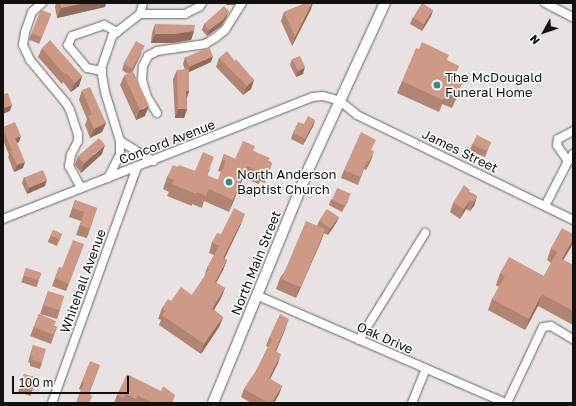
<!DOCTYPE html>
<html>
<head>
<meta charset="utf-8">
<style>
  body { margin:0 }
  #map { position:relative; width:576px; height:406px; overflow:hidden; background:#e8e3e2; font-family:"Golos Text",sans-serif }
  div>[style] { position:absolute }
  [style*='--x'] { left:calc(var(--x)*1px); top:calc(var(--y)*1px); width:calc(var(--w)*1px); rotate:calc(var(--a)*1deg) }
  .roads { filter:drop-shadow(0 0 1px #676463) drop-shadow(0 0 1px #676463) }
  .minor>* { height:8px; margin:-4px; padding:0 4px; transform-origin:4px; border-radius:4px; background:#fff }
  .major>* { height:10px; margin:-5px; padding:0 5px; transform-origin:5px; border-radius:5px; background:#fff }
  .wall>* { inset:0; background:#b28474; transform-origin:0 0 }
  .shaded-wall>* { inset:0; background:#916b5e }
  .building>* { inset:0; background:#cf9987; transform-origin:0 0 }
  .dots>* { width:11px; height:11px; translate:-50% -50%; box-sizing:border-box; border:2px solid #fff; border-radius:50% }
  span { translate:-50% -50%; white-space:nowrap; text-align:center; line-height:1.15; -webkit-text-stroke:3px #fff; paint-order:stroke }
  .poi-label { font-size:13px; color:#121110 }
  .left { translate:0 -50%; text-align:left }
  .street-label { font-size:13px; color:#121110 }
  .frame { position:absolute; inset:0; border:4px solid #121110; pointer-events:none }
  .north { position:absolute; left:524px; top:12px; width:40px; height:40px; -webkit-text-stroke:3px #fff; paint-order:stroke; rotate:230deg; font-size:11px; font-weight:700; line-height:16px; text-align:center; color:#121110 }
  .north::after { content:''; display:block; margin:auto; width:14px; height:18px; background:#121110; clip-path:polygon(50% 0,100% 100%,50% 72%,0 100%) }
  .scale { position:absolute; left:12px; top:376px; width:117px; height:18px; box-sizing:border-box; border:2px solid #121110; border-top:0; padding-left:5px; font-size:12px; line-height:14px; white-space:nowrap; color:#121110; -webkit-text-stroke:3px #fff; paint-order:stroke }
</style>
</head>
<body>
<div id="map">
  <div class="roads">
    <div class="minor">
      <i style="--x:42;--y:3;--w:13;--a:138"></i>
      <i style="--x:32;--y:12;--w:21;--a:109"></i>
      <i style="--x:25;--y:32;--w:13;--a:99"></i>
      <i style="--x:23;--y:45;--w:17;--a:65"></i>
      <i style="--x:30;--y:60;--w:56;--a:50.1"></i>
      <i style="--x:66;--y:103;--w:8;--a:60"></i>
      <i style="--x:70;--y:110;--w:25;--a:72"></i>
      <i style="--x:78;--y:134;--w:7;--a:90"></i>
      <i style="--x:78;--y:141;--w:16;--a:117"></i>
      <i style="--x:71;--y:155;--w:11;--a:100"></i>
      <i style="--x:69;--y:166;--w:25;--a:61"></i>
      <i style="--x:143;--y:3;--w:11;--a:105"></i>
      <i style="--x:140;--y:14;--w:45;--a:0"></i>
      <i style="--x:185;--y:14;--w:16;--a:-27"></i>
      <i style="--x:199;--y:7;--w:5;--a:-53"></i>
      <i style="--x:545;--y:3;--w:31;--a:27"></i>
      <i style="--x:102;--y:71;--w:15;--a:-169"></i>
      <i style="--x:87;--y:68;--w:30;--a:-130"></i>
      <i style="--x:68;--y:45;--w:10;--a:-66"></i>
      <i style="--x:72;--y:36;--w:34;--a:-19"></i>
      <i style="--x:104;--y:25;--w:15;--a:28"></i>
      <i style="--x:157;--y:113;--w:19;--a:-122"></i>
      <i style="--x:147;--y:97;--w:19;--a:-106"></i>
      <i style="--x:142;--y:79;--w:13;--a:-86"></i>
      <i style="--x:143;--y:66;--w:11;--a:-63"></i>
      <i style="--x:148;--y:56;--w:10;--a:-29"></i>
      <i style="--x:157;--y:51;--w:49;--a:-8.3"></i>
      <i style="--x:205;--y:44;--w:12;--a:-31"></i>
      <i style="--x:215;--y:38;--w:13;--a:-39"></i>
      <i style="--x:225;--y:30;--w:32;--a:-58"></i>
      <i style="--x:120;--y:141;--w:39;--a:31"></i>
      <i style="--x:568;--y:161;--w:19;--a:-125"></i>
      <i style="--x:557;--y:145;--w:6;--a:-81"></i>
      <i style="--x:558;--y:139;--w:17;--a:-28"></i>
      <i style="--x:108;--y:178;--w:27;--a:-63"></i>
      <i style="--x:120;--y:154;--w:13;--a:-90"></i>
      <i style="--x:120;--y:141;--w:51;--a:-107"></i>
      <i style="--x:105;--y:92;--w:23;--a:-100"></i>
      <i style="--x:101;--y:69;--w:36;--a:-71"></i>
      <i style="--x:113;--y:35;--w:34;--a:-38"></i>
      <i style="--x:545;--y:206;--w:51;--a:-62.9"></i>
      <i style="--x:568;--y:161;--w:9;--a:-54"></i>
      <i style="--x:3;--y:219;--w:332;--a:-21.5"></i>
      <i style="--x:312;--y:97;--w:11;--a:-5"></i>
      <i style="--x:323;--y:96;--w:18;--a:16"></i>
      <i style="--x:340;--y:101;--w:22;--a:39"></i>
      <i style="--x:357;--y:115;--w:240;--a:25.9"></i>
      <i style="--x:256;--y:295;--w:271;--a:23.4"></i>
      <i style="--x:359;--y:340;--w:126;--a:-58.3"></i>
      <i style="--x:52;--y:403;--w:251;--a:-70.2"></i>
      <i style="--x:412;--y:403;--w:37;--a:-68"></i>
      <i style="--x:507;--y:403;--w:84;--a:-64.7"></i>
      <i style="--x:543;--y:327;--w:8;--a:-7"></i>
      <i style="--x:551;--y:326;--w:26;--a:31"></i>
    </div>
    <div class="major">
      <i style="--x:213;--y:403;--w:254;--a:-67.8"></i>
      <i style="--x:309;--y:168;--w:182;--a:-65.3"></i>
    </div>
  </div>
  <div class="wall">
    <i style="clip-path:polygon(56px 3px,106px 3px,105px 7px,57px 18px,55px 7px)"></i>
    <i style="clip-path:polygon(306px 3px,313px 3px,311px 9px,292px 46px,281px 21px,284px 12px)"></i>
    <i style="left:41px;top:10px;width:11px;height:32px;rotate:22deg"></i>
    <i style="clip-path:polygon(433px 10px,431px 16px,422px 31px,410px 24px,413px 17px)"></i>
    <i style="clip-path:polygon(226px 18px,221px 26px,207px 36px,202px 30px,204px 24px)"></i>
    <i style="clip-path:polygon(155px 24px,194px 31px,191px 40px,172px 43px,151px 43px,152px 33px)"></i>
    <i style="clip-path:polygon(42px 48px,82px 76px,79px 86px,71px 92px,63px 82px,62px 84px,38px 57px)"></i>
    <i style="clip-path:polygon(142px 52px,132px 72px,145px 116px,136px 120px,120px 85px,124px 76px,128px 74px,122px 70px,124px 64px)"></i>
    <i style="clip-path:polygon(185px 57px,211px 62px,189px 72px,189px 91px,187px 98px,187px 109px,184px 118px,175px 118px,173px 79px,177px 70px,185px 70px,183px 64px)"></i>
    <i style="clip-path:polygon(219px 58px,235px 61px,254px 80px,251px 89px,243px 95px,216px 67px)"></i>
    <i style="clip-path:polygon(292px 59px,303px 74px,296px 77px,290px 65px)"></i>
    <i style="clip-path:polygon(447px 61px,459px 66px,455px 75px,459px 91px,452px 108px,442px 104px,439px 112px,397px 93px,402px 81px)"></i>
    <i style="clip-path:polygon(82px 90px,106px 123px,102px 132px,90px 138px,85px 125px,87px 119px,79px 100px)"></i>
    <i style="clip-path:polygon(315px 120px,313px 126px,303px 145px,291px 139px,293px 133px)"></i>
    <i style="clip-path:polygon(3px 127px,19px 142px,17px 143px,23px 168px,14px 172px,8px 157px,9px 155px,3px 140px)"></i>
    <i style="clip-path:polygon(491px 142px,485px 157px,470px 151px,472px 144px)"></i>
    <i style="clip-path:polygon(372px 150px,371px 160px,366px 170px,364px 169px,358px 185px,341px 178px,344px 170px)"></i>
    <i style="clip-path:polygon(254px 151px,272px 163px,268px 175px,265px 183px,260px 181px,259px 184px,243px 178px,229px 212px,204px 201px,202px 208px,192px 204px,192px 206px,167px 196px,169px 192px,163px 189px,167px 177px,178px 167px,195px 171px,210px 169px,207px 176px,218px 180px,221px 172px,218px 171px,224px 154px,235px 159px)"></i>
    <i style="clip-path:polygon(102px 154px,81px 173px,75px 165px,78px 156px)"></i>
    <i style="clip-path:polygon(24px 177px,45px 186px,27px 194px,22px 183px)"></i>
    <i style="clip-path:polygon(470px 192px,477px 196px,474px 206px,470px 211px,466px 209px,460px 219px,450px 212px,453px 203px)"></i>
    <i style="clip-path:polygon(331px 199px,348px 201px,342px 212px,329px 205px)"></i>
    <i style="clip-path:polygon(75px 200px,97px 208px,87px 238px,76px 235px,81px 221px,69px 217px)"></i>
    <i style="clip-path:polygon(339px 217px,336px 223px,328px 235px,324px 233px,321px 241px,296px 298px,276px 289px,280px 278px,317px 226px,319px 221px)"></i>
    <i style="clip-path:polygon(241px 224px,224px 258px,227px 260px,223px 270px,216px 283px,225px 288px,221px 298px,214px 310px,223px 317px,219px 327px,201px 354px,159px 325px,161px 320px,158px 319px,162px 308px,171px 301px,192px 295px,204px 278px,207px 268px,214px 255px,209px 253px,212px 242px,221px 234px)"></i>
    <i style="left:53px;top:230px;width:10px;height:13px;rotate:24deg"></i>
    <i style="clip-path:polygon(84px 244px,66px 291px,52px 286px,59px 267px,62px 268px)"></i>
    <i style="clip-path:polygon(571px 247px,563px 260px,573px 265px,573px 325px,538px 306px,525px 330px,488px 310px,492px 299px,499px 287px,496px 285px,500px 273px,544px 276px,551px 263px,547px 260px,551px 248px)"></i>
    <i style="left:26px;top:268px;width:16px;height:15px;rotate:18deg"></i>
    <i style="clip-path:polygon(48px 291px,60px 310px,57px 319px,40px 314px)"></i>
    <i style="clip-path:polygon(39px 314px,54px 326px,57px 327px,51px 344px,30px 336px)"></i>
    <i style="clip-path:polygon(286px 327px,276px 352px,278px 363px,270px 379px,282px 386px,279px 394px,274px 403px,251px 403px,241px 397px,244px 389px,256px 371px,268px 347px,266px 346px,269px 338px)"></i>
    <i style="clip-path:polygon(33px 345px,42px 363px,40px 369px,30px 366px,30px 363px,28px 362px)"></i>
    <i style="clip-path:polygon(100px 365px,89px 394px,92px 396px,89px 403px,76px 403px,81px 390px,79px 389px,82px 381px)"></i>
    <i style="left:24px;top:374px;width:13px;height:19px;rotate:18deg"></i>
    <i style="clip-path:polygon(161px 391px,175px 395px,172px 403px,114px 403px,117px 395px)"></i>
  </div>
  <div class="shaded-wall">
    <i style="clip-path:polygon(85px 3px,106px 3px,105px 7px,57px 18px,61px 8px)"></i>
    <i style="clip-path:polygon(227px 3px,236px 3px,234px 5px,226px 5px)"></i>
    <i style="clip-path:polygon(312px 3px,311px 9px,292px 46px,295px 37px)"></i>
    <i style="clip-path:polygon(433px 10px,431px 16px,422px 31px,424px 24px)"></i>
    <i style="clip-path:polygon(229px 11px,226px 18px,221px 26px,207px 36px,209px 30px)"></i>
    <i style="clip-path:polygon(194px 31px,191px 40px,172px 43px,151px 43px,155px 34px)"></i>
    <i style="clip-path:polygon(145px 46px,142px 52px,131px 75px,133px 69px)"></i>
    <i style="clip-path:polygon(213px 56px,211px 62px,187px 73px,189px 67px)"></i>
    <i style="clip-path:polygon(305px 67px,303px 74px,296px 77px,298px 71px)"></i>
    <i style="clip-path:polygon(82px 76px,79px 86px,71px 92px,75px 83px)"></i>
    <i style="clip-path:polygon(464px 79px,459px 91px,452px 108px,456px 96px)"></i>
    <i style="clip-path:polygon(254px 80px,251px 89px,243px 95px,247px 86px)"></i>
    <i style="clip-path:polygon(186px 91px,189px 91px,186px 100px)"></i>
    <i style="clip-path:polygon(447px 92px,442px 104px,439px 112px,443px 100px)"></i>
    <i style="clip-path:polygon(12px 105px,10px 111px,3px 114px,3px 108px)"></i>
    <i style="clip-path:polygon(149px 106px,145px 116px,136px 120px,139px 111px)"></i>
    <i style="clip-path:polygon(178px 109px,187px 109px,184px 118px,175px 118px)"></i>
    <i style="clip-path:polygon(315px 120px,313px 126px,303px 145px,305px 139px)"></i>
    <i style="clip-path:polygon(106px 123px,102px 132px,90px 138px,94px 129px)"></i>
    <i style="clip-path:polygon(21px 136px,19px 142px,12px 144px,15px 138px)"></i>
    <i style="clip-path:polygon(105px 145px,102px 154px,81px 173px,84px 164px)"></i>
    <i style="clip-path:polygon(374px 151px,371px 160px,366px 170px,369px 162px)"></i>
    <i style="clip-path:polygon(25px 162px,23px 168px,14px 172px,17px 165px)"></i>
    <i style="clip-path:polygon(247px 166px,243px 178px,229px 212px,233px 200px)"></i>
    <i style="clip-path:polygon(47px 180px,45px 186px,27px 194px,29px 188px)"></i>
    <i style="clip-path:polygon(477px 196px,474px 206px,470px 211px,474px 202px)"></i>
    <i style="clip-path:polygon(470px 200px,466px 209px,460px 219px,464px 209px)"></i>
    <i style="clip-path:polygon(245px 214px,241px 224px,220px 268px,223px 258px)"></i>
    <i style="clip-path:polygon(339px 217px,336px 223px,328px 235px,330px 229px)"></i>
    <i style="clip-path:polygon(325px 229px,321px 241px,296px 298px,300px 286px)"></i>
    <i style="clip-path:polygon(573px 239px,573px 241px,571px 247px,557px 270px,562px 259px)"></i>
    <i style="clip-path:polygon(227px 260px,223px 270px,211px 292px,215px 282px)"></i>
    <i style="clip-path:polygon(225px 288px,221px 298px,208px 319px,212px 309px)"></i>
    <i style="clip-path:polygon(542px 294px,538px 306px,525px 330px,529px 319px)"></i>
    <i style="clip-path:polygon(223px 317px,219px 327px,201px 354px,204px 344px)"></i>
    <i style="clip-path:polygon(289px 319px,286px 327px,272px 360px,275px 351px)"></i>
    <i style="clip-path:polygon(281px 354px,278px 363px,266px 387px,269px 378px)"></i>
    <i style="clip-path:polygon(282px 386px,279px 394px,274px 403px,272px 403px)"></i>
  </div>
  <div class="building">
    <i style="clip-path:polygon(60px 3px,85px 3px,61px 8px)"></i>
    <i style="clip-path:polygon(306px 3px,312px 3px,295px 37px,284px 12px)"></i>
    <i style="left:422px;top:3px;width:13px;height:17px;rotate:32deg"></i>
    <i style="clip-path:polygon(224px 6px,229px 11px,223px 20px,209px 30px,204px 24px)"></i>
    <i style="left:41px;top:10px;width:11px;height:25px;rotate:22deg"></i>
    <i style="clip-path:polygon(155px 24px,195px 25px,194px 31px,175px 34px,155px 34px)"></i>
    <i style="clip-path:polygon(50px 40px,82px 76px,75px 83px,66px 73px,65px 75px,42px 48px)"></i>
    <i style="left:136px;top:41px;width:10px;height:26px;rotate:29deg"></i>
    <i style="clip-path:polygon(422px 42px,449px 55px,447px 60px,459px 66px,454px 75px,464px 79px,456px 96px,447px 92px,443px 100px,402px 81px,416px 48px,419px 49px)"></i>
    <i style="left:209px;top:47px;width:10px;height:26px;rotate:66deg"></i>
    <i style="clip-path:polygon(227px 51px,235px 61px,236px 59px,254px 80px,247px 86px,219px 58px)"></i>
    <i style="clip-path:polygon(300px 56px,305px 67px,298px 71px,292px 59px)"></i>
    <i style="clip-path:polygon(189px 69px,189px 91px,186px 91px,187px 109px,178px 109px,177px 70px)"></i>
    <i style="left:133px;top:71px;width:38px;height:10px;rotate:65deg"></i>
    <i style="clip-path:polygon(90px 87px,106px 123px,94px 129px,88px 116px,92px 114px,82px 90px)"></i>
    <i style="clip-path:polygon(8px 93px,12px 105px,3px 108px,3px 94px)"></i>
    <i style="clip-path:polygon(308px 116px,315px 120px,305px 139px,293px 133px,298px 122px,304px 124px)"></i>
    <i style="clip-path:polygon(15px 122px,21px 136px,15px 138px,25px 162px,17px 165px,10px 151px,12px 151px,3px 129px,3px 127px)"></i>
    <i style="clip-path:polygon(361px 132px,376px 140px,371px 150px,374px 151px,369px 162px,367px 161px,360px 177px,344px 170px)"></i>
    <i style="left:477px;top:135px;width:16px;height:10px;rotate:27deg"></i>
    <i style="left:99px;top:138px;width:9px;height:28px;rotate:49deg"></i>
    <i style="clip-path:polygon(243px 141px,255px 146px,253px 151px,270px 158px,268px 161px,272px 163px,269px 171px,265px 169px,263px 173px,247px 166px,233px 200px,209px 189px,206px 196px,197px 192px,196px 194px,172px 184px,174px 180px,167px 177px,173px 165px,178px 167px,179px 165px,195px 171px,203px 152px,214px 157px,207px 175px,218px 180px,226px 161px,222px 159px,224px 154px,235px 159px)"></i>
    <i style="left:43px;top:170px;width:11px;height:20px;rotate:68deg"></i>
    <i style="clip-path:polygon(464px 185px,470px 190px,469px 192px,477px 196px,474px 202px,470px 200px,464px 209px,453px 203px)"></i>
    <i style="left:337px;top:188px;width:15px;height:13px;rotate:23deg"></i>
    <i style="clip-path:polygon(75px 200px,97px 208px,90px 229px,80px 225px,84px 212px,73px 208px)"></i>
    <i style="clip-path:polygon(234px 208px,245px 214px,223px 258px,227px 260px,215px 282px,225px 288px,212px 309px,223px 317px,204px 344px,162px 315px,165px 311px,162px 308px,168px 299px,171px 301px,181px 287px,192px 295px,209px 269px,207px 268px,219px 246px,212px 242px,217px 233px,221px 234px)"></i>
    <i style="left:327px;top:209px;width:14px;height:14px;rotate:34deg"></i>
    <i style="left:306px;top:221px;width:21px;height:63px;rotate:23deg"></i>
    <i style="clip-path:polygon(562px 228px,573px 234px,573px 239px,562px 259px,573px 265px,573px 311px,542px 294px,529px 319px,492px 299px,505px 276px,500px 273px,509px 257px,544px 276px,557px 252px,551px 248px)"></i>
    <i style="left:53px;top:230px;width:10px;height:6px;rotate:24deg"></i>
    <i style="clip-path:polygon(73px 240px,84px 244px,69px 284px,55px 278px,59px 267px,62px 268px)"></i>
    <i style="left:26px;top:268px;width:16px;height:8px;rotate:18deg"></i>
    <i style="left:48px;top:291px;width:17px;height:15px;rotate:17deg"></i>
    <i style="clip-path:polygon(39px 314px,56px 321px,54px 326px,57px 327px,54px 335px,34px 327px)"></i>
    <i style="clip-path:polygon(280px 314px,289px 319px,275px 351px,281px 354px,269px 378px,282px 386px,272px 403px,269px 403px,244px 389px,256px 371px,272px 339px,269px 338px)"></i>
    <i style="clip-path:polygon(33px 345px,46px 349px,42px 363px,32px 360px,33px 356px,31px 356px)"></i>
    <i style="clip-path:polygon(90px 361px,100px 365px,88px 394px,92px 396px,89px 403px,76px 403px,84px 382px,82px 381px)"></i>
    <i style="left:24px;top:374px;width:13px;height:13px;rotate:18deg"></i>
    <i style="clip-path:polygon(127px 374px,161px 391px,163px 386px,175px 395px,171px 403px,153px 403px,138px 396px,136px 399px,126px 394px,124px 398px,117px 395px)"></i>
  </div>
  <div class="dots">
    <i style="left:437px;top:85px;background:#418883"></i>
    <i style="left:229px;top:182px;background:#418883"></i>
  </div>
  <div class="poi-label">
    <span class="left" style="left:445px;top:85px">The McDougald<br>Funeral Home</span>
    <span class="left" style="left:237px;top:182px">North Anderson<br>Baptist Church</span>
  </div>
  <div class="street-label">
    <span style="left:167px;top:142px;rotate:-21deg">Concord Avenue</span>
    <span style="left:460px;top:151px;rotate:26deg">James Street</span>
    <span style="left:256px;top:263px;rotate:-68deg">North Main Street</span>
    <span style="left:83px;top:281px;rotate:-70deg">Whitehall Avenue</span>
    <span style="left:385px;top:338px;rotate:24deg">Oak Drive</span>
  </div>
  <div class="frame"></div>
  <div class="north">N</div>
  <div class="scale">100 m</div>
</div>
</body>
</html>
